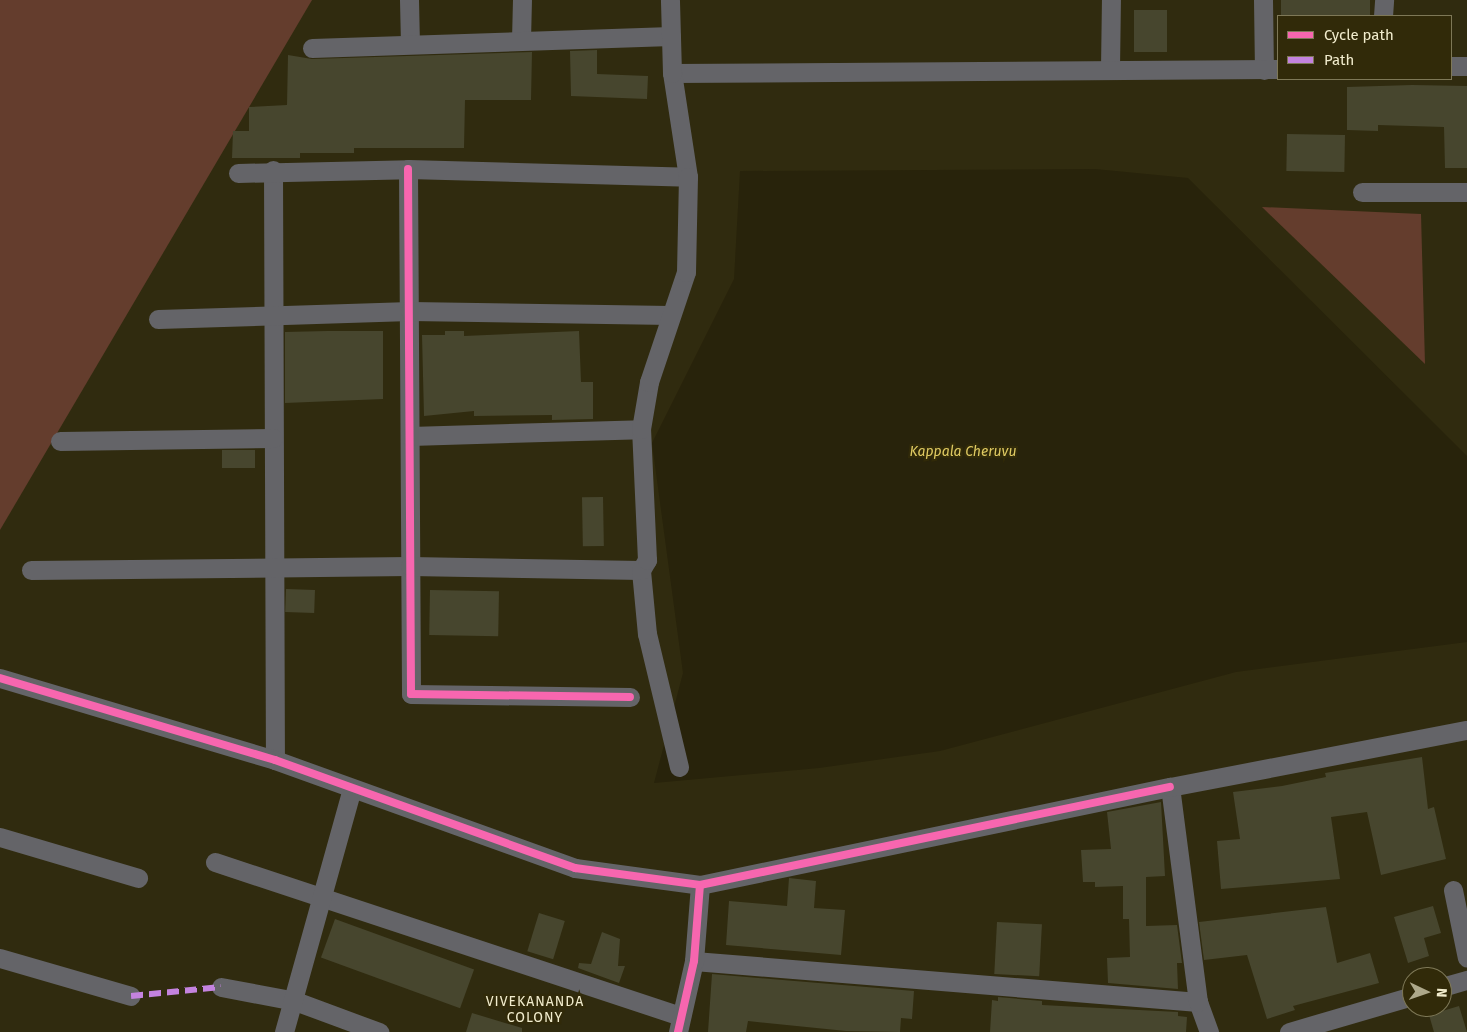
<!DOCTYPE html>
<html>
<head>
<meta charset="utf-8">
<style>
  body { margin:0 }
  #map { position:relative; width:1467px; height:1032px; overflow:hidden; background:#302b0f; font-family:"Fira Sans",sans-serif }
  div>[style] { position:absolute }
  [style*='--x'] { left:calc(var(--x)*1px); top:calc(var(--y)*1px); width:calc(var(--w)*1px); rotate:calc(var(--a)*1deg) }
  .green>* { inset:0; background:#643d2d }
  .water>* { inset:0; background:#28230b }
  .building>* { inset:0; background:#47462e; transform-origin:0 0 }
  .street>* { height:19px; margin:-9.5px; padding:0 9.5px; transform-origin:9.5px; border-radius:9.5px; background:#646468 }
  .quiet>* { height:6px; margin-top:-3px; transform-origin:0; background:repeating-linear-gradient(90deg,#c483df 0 12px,transparent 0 18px) }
  .cycleway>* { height:8px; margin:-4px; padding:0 4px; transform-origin:4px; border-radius:4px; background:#f766af }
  span { translate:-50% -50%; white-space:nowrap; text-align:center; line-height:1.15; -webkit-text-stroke:4.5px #312a09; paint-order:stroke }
  .water-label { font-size:14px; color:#dfca62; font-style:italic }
  .neighbourhood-label { font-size:14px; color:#f1eccd; letter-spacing:1px }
  .legend { position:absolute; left:1277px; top:15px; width:175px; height:65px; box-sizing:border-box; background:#312a09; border:1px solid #7e7857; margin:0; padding:6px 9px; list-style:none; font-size:15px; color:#f1eccd }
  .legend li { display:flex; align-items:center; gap:10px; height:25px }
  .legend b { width:25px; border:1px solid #7e7857 }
  .north { position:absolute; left:1402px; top:967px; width:50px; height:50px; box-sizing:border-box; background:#312a09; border:1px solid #7e7857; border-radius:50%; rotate:93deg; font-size:14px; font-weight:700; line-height:20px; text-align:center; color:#f1eccd }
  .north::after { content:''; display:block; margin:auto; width:18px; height:22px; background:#ada88a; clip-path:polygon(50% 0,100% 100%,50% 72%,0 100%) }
</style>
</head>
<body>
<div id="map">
  <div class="green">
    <i style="clip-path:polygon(0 0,312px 0,0 530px)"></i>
    <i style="clip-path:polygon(1262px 207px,1421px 214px,1425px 364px)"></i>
  </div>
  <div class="water">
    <i style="clip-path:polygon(1095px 169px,1188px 178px,1467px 456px,1467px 642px,1236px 672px,940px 751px,819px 768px,654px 783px,683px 673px,652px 443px,734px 279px,740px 171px)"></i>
  </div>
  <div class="building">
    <i style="left:1281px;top:0;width:89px;height:16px"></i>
    <i style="left:1134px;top:10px;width:33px;height:42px"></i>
    <i style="clip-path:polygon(597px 50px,597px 74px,648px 76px,647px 99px,571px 96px,570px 51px)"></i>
    <i style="clip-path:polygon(532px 52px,531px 100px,465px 100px,464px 148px,354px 148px,354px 153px,300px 153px,300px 158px,232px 158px,233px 131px,249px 131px,249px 107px,287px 105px,288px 55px,312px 59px)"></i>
    <i style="clip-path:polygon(1412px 85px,1467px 86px,1467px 168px,1445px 168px,1444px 127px,1378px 125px,1378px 131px,1347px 130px,1347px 87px)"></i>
    <i style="left:1287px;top:134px;width:58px;height:37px;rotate:1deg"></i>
    <i style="clip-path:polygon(327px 331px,383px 331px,383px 399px,285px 403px,285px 332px)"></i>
    <i style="clip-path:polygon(445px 331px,464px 331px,464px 336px,579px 331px,581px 382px,593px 382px,593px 419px,552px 420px,552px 415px,474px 416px,474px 411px,424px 416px,422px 335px,445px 335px)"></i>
    <i style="left:222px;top:450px;width:33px;height:18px"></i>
    <i style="left:603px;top:497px;width:49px;height:21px;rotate:89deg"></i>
    <i style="left:286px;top:589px;width:29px;height:23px;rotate:2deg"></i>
    <i style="left:430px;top:590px;width:69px;height:45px;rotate:1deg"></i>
    <i style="clip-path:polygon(1422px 757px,1428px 809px,1434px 807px,1446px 859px,1381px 875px,1367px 812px,1331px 817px,1340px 879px,1221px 889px,1217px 841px,1240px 839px,1233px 792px,1282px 786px,1326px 777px,1325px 773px)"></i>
    <i style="clip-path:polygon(1161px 802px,1165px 876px,1146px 877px,1146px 926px,1177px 925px,1182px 963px,1177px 963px,1178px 989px,1108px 983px,1107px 958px,1130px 957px,1129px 919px,1123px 919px,1123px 886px,1095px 887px,1095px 882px,1083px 882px,1081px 850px,1111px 849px,1107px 812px)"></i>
    <i style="clip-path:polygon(789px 878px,816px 881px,814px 908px,845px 910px,841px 955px,726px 945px,729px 901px,787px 906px)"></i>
    <i style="clip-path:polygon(1433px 906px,1441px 933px,1424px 938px,1429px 956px,1408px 963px,1394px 917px)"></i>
    <i style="clip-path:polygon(1326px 907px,1337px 963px,1370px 953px,1379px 983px,1293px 1006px,1295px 1010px,1267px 1019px,1247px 955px,1204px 960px,1199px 922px)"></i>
    <i style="left:539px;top:913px;width:27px;height:40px;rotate:17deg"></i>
    <i style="left:335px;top:919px;width:148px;height:41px;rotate:20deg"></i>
    <i style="left:997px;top:922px;width:45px;height:52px;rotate:3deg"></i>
    <i style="clip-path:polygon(602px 932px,620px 939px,618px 966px,625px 966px,619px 983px,578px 968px,579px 963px,591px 964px)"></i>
    <i style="clip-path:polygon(712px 974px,914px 991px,912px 1019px,901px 1018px,900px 1032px,846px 1031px,748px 1021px,746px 1032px,708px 1032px)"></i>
    <i style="clip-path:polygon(998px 997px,1042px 1001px,1042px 1005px,1178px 1012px,1178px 1016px,1187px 1017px,1186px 1032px,990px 1032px,992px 1000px,998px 1001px)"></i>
    <i style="clip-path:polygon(1459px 1006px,1467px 1032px,1434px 1032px,1429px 1015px)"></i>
    <i style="clip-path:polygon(472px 1013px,522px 1028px,522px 1032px,466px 1032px)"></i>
  </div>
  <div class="street">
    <i style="--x:409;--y:0;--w:43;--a:88.7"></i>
    <i style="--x:1263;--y:0;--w:70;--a:89.2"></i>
    <i style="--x:1383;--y:16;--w:16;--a:-86"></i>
    <i style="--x:521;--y:40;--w:40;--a:-88.6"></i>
    <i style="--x:312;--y:48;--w:359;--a:-1.9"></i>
    <i style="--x:1451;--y:66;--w:16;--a:0"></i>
    <i style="--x:1110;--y:68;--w:68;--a:-89.2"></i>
    <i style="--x:672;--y:73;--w:606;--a:-0.38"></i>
    <i style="--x:408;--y:169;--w:525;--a:89.67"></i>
    <i style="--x:411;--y:694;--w:219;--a:0.8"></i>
    <i style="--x:273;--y:170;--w:590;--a:89.81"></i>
    <i style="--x:238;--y:173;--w:170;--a:-1.3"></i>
    <i style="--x:408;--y:169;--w:280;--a:1.6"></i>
    <i style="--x:688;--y:177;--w:105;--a:-98.7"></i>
    <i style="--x:672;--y:73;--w:73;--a:-91.6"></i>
    <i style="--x:1362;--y:192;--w:105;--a:0"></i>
    <i style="--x:158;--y:319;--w:252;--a:-1.8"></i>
    <i style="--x:410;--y:311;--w:260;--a:0.9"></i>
    <i style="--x:410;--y:436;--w:231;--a:-1.7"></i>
    <i style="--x:60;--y:441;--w:213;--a:-0.8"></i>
    <i style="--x:31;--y:570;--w:379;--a:-0.6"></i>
    <i style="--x:410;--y:566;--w:231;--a:1"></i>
    <i style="--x:0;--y:678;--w:287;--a:16.6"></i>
    <i style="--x:275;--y:760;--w:319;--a:19.8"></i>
    <i style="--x:575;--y:868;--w:126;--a:7.7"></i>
    <i style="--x:679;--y:767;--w:137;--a:-103.5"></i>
    <i style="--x:647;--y:634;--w:64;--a:-95.4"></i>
    <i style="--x:641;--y:570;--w:12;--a:-59"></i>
    <i style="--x:647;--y:560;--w:131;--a:-92.6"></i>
    <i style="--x:641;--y:429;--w:48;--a:-80.3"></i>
    <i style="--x:649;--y:382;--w:116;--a:-71.4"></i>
    <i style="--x:686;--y:272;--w:95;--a:-88.8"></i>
    <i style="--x:0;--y:837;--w:144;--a:16.5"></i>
    <i style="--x:215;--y:862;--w:491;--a:18.3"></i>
    <i style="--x:1453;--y:890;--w:69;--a:78.4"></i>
    <i style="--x:0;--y:958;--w:136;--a:16.2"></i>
    <i style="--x:694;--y:961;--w:506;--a:4.65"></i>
    <i style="--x:221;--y:987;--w:75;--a:10.7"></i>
    <i style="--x:295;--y:1001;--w:90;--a:20.3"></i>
    <i style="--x:1442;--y:987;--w:26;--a:-16"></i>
    <i style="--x:284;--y:1032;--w:252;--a:-74.4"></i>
    <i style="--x:678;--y:1032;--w:73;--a:-77.3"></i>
    <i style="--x:694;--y:961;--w:76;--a:-85.5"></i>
    <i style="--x:700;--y:885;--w:480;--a:-11.8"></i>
    <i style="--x:1209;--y:1032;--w:32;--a:-110"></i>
    <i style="--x:1198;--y:1002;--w:217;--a:-97.4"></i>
    <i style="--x:1170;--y:787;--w:302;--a:-10.9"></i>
    <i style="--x:1289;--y:1032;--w:128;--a:-16.3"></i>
  </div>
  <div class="quiet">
    <i style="--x:131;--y:996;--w:90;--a:-5.7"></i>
  </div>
  <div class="cycleway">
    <i style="--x:408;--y:169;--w:525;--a:89.67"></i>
    <i style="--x:411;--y:694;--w:219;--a:0.8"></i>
    <i style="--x:0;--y:678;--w:287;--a:16.6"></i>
    <i style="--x:275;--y:760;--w:319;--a:19.8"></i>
    <i style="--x:575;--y:868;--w:126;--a:7.7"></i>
    <i style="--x:678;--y:1032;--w:73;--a:-77.3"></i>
    <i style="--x:694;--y:961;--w:76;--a:-85.5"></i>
    <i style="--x:700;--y:885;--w:480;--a:-11.8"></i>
  </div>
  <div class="water-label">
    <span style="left:963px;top:452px">Kappala Cheruvu</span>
  </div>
  <div class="neighbourhood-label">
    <span style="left:535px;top:1010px">VIVEKANANDA<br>COLONY</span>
  </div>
  <ul class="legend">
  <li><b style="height:6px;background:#f766af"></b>Cycle path</li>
  <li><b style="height:6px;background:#c483df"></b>Path</li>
  </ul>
  <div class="north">N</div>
</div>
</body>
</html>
